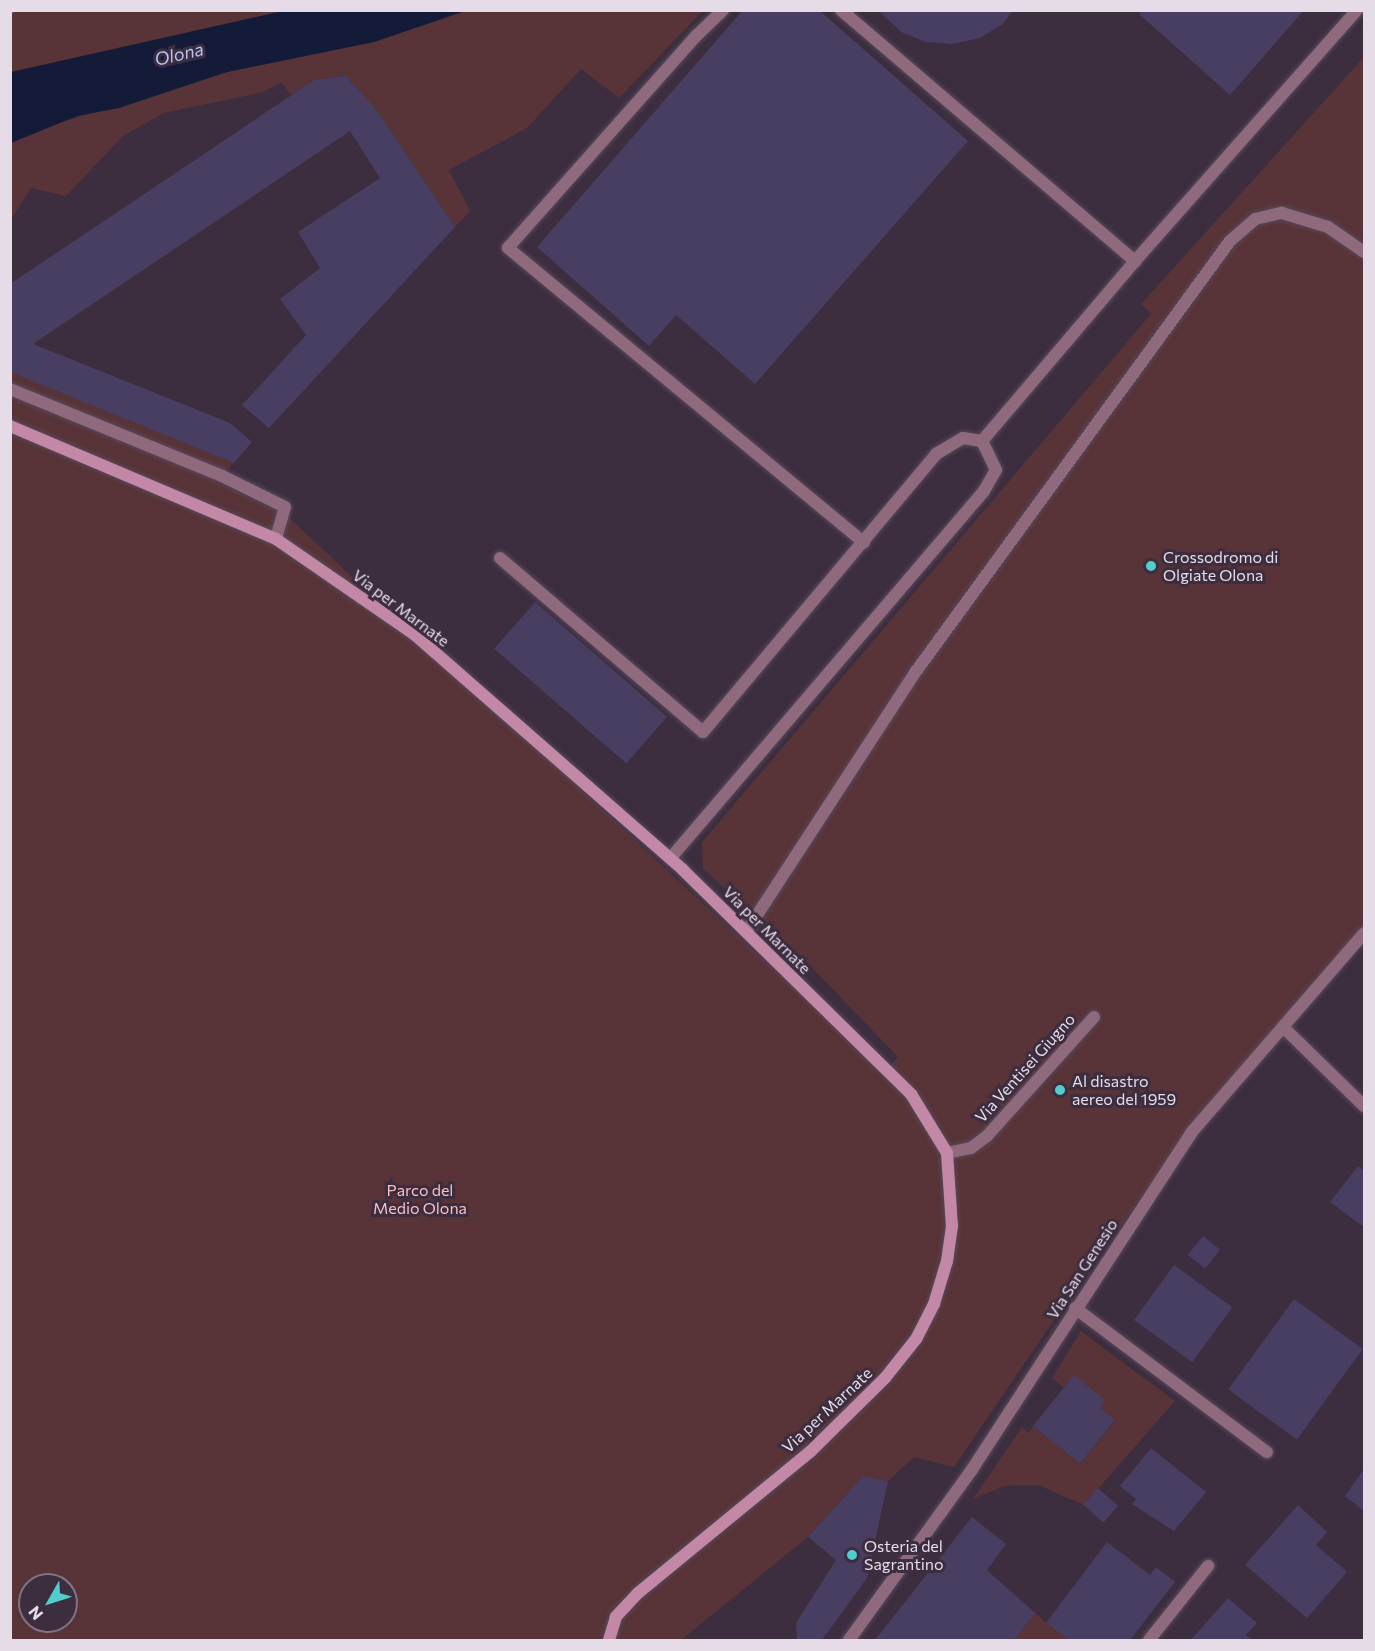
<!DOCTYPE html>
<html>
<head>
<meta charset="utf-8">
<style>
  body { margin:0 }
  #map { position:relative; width:1375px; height:1651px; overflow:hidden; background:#3c2d3f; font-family:Commissioner,sans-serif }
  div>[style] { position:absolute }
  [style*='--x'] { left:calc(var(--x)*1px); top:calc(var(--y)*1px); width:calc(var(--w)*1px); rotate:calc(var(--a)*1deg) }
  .green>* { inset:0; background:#583337 }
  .water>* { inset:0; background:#131b38 }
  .building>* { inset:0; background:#483e61; transform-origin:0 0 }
  .path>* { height:4px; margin-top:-2px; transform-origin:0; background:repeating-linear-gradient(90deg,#958897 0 4.5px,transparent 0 9px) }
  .roads { filter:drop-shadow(0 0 2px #57495a) drop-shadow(0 0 2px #57495a) }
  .lane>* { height:12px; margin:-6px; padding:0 6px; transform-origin:6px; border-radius:6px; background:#8f6a7d }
  .street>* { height:12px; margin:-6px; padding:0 6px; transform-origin:6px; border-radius:6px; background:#8f6a7d }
  .secondary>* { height:12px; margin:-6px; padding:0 6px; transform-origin:6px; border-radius:6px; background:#c288a6 }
  .dots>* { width:16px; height:16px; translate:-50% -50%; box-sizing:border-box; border:3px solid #3c2d3f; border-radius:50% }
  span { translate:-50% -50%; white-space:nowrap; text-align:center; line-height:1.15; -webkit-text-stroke:6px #3c2d3f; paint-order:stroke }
  .poi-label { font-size:16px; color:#e6dce8 }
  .left { translate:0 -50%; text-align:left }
  .street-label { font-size:16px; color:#e6dce8 }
  .park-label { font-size:16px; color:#fbbec3 }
  .water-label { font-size:18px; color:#b4c3f4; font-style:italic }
  .frame { position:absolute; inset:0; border:12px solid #e6dce8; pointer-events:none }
  .north { position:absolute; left:18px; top:1573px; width:60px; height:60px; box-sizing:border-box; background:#3c2d3f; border:2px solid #807383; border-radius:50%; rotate:231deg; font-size:16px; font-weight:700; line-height:24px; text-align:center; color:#e6dce8 }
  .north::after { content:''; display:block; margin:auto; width:21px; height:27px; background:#52cdcd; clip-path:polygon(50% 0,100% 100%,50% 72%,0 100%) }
</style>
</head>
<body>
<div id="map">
  <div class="green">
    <i style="clip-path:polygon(10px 11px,390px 11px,11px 85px)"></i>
    <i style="clip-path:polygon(465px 11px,703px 11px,619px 98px,581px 69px,527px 128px,449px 170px,470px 211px,455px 227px,379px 114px,345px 76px,314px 80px,291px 95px,282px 83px,260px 93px,164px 113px,124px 135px,66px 196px,31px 188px,11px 220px,11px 143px,36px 130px,227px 72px,374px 42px)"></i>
    <i style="clip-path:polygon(evenodd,1364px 57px,1364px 941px,1190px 1130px,1091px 1266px,954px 1467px,914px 1457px,888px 1481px,863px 1476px,808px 1537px,681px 1640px,11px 1640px,10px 372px,234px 463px,216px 481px,286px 515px,884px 1072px,898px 1057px,798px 953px,703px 869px,702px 842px,1151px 314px,1141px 304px,1364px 57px,30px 1585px,66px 1585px,66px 1621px,30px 1621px,30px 1585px)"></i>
    <i style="clip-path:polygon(1081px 1331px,1175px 1401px,1084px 1505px,1038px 1485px,1004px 1486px,973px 1499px,1022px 1427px,1029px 1433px,1033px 1426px,1080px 1464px,1115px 1421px,1100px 1408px,1105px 1400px,1074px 1376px,1064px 1388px,1052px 1378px)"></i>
    <i style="clip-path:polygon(1035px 1613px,1046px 1623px,1069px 1640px,1014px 1640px)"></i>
  </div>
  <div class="water">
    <i style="clip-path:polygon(283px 11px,465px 11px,374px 42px,227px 72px,119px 108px,77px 116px,11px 143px,11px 72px)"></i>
  </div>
  <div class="building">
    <i style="clip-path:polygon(743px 10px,819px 10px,968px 141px,755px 384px,676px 315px,649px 346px,537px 247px)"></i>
    <i style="clip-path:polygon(878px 10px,1013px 10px,1003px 24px,980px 38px,953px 44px,926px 42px,901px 32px)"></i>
    <i style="clip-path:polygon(1142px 10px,1304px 10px,1230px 95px,1139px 14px)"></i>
    <i style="clip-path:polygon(346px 76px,379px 113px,455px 227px,269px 428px,242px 405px,306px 335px,280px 299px,320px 268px,298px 232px,380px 178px,350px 131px,33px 344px,230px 423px,252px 442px,234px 463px,10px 372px,10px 284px,314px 80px)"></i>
    <i style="left:535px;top:602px;width:175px;height:62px;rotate:41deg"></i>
    <i style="clip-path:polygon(1358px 1166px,1364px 1171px,1364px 1227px,1330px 1202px)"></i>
    <i style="left:1203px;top:1236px;width:22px;height:24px;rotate:39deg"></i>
    <i style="left:1174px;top:1265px;width:72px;height:68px;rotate:36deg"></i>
    <i style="left:1294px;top:1299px;width:85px;height:112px;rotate:36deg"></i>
    <i style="clip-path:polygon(1074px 1375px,1105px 1400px,1100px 1408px,1115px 1420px,1080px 1464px,1033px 1426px)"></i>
    <i style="clip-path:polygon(1151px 1448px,1206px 1492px,1174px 1531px,1132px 1504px,1136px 1499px,1120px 1486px)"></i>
    <i style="clip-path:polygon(1364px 1469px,1364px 1511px,1345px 1496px)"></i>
    <i style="clip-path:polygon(863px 1476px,888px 1481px,867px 1578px,822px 1640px,797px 1640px,796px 1623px,836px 1560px,808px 1537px)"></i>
    <i style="left:1098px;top:1488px;width:27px;height:22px;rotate:42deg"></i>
    <i style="clip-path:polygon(1298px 1505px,1327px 1532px,1316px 1545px,1347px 1572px,1307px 1618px,1245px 1565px)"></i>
    <i style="clip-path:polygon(972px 1517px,1006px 1544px,987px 1570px,1035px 1613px,1014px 1640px,875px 1640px)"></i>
    <i style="clip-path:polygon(1107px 1542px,1150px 1575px,1156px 1567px,1175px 1582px,1130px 1640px,1069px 1640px,1046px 1623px)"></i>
    <i style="clip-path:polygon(1228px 1598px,1257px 1623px,1246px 1635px,1253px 1640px,1191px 1640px)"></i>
  </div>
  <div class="path">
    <i style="--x:10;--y:12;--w:4;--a:-34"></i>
  </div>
  <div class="roads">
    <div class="lane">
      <i style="--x:723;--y:10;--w:37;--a:136"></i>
      <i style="--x:696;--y:36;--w:283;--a:131.6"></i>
      <i style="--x:508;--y:248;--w:462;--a:39.6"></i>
      <i style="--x:841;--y:10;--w:387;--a:40.5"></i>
      <i style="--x:10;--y:389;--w:229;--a:22.3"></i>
      <i style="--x:222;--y:476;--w:70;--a:26.2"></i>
      <i style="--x:285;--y:507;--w:33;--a:106"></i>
      <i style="--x:982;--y:441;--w:236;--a:-49.6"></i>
      <i style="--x:1135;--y:261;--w:335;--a:-48.5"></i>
      <i style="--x:500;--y:558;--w:267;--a:40.6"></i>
      <i style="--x:703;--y:732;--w:363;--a:-50"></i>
      <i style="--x:936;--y:454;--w:31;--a:-31"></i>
      <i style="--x:963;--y:438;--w:19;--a:9"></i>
      <i style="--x:982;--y:441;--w:32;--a:64"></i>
      <i style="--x:996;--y:470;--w:24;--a:120"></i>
      <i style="--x:984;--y:491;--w:483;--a:130.5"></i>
      <i style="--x:746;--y:932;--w:313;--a:-56.9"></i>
      <i style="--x:917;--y:670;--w:531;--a:-53.89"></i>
      <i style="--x:1230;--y:241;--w:33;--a:-41"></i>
      <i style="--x:1255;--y:219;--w:28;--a:-13"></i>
      <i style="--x:1282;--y:213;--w:48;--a:16.9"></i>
      <i style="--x:1328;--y:227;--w:44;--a:34.8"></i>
    </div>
    <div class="street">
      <i style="--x:1283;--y:1027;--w:113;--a:44.3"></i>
      <i style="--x:947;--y:1153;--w:25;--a:-12"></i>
      <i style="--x:971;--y:1148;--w:20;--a:-37"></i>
      <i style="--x:987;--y:1136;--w:160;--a:-48"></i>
      <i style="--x:1075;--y:1308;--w:240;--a:36.9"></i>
      <i style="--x:849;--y:1640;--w:208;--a:-54.2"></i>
      <i style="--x:971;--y:1471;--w:403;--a:-56.9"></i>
      <i style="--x:1191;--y:1133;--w:264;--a:-49.1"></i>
      <i style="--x:1149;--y:1640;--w:95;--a:-51.4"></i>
    </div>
    <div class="secondary">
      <i style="--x:10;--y:426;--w:289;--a:23"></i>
      <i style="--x:276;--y:539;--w:169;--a:34.6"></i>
      <i style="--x:415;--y:635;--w:356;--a:41.2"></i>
      <i style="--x:683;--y:870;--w:320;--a:44.5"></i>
      <i style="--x:911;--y:1094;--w:69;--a:58.6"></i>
      <i style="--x:947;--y:1153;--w:73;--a:86.1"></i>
      <i style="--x:952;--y:1226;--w:35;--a:98"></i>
      <i style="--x:947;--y:1261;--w:45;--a:106.8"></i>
      <i style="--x:934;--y:1304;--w:39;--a:117"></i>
      <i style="--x:916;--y:1339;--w:50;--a:128.5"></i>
      <i style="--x:885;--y:1378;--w:104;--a:135.4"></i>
      <i style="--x:811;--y:1451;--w:224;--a:140.6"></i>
      <i style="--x:638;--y:1593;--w:33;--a:133"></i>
      <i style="--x:616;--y:1617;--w:24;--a:107"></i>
    </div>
  </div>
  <div class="dots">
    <i style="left:1151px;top:566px;background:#52cdcd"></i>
    <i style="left:1060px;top:1090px;background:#52cdcd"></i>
    <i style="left:852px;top:1555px;background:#52cdcd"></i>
  </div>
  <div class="poi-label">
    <span class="left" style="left:1163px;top:566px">Crossodromo di<br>Olgiate Olona</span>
    <span class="left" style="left:1072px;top:1090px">Al disastro<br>aereo del 1959</span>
    <span class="left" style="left:864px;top:1555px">Osteria del<br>Sagrantino</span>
  </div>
  <div class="street-label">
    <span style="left:401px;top:608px;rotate:37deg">Via per Marnate</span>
    <span style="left:767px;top:930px;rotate:45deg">Via per Marnate</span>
    <span style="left:1025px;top:1068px;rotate:-48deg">Via Ventisei Giugno</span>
    <span style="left:1082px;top:1269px;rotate:-57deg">Via San Genesio</span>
    <span style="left:827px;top:1410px;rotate:-43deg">Via per Marnate</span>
  </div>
  <div class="park-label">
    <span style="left:420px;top:1199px">Parco del<br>Medio Olona</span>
  </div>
  <div class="water-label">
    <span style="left:179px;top:54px;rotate:-13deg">Olona</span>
  </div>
  <div class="frame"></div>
  <div class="north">N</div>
</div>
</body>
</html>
